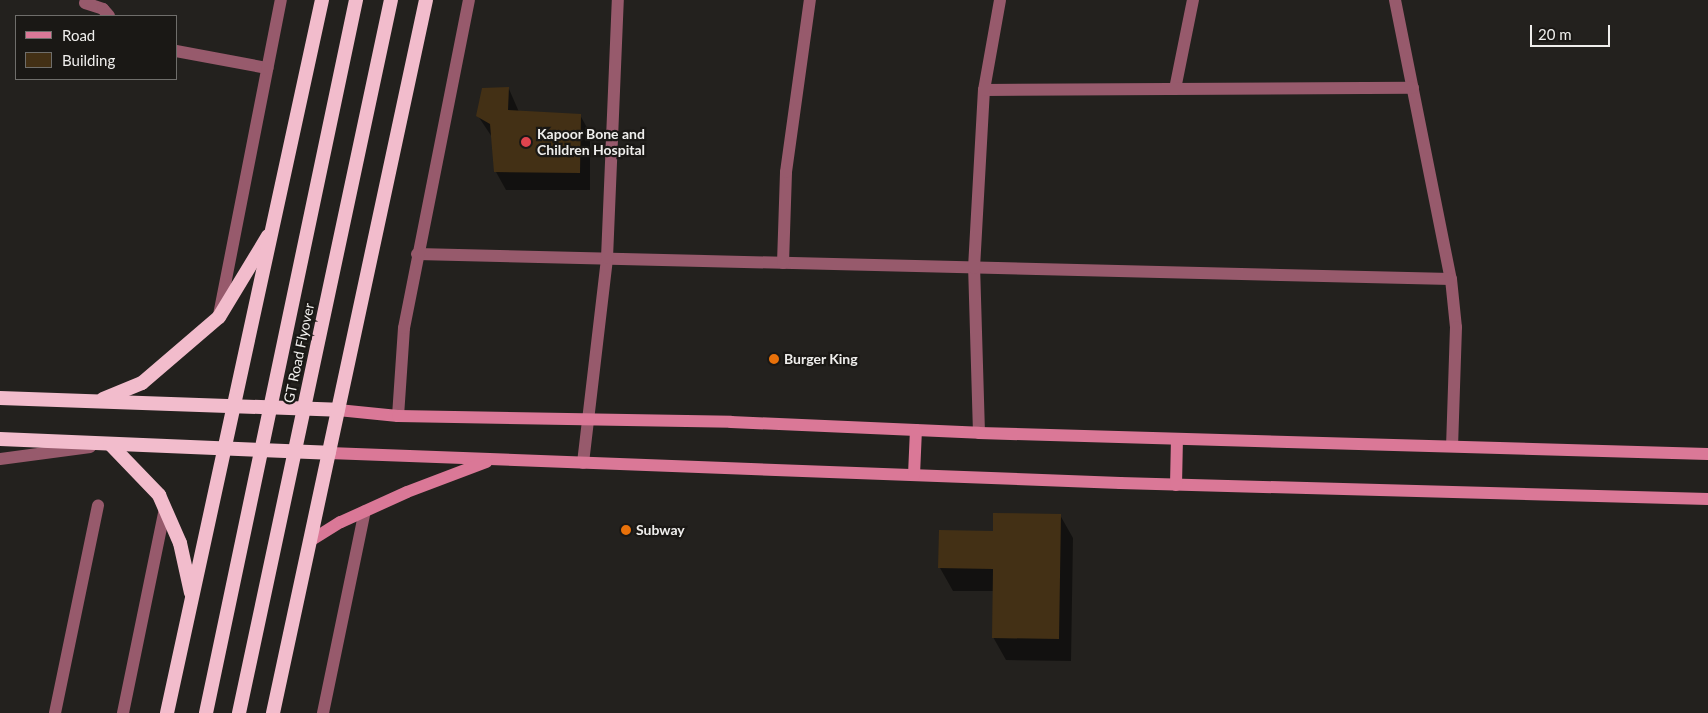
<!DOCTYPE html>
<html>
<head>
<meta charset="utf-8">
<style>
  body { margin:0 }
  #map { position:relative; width:1708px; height:713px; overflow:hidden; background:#23211e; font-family:Lato,sans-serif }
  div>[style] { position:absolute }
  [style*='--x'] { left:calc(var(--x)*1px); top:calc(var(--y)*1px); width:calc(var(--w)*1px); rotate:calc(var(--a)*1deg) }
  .shadow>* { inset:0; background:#0007 }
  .building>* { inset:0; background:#433015 }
  .service>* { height:12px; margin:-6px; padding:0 6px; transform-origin:6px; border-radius:6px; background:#975a6c }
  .minor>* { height:12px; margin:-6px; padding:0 6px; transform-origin:6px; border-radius:6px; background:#975a6c }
  .tertiary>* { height:12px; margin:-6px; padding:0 6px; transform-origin:6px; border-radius:6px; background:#975a6c }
  .secondary>* { height:12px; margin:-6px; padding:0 6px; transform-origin:6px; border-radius:6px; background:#da7897 }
  .trunk>* { height:14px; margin:-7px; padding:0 7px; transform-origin:7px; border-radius:7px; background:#f2bccc }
  .trunk-bridge>* { height:14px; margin:-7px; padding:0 7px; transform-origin:7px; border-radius:7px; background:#f2bccc }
  .dots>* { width:14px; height:14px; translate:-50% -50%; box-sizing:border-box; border:2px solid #1a1815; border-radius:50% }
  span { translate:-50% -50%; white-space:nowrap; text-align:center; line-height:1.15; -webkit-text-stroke:4.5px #1a1815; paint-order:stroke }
  .poi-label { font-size:14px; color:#efeeec; font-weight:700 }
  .left { translate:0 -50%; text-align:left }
  .street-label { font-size:14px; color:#efeeec }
  .legend { position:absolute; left:15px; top:15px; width:162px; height:65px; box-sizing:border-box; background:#1a1815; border:1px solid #6f6e6b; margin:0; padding:6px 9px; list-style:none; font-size:15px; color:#efeeec }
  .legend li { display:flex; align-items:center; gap:10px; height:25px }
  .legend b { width:25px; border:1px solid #6f6e6b }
  .scale { position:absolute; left:1530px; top:25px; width:80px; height:22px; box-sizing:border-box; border:2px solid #efeeec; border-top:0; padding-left:6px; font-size:15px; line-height:18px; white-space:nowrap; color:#efeeec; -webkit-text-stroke:4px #1a1815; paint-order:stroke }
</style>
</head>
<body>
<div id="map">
  <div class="shadow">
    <i style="clip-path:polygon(509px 89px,519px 112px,580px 115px,590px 133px,590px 190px,506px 190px,496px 172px,492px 137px,478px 116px)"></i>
    <i style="clip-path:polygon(1060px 515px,1073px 538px,1071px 661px,1006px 660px,993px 637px,994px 591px,953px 591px,940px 568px,995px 532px)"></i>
  </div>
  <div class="building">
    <i style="clip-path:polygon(509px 87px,508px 110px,581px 114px,580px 173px,494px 172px,490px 124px,476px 116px,482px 88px)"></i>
    <i style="clip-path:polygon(993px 513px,1061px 514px,1059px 639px,992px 638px,993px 569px,938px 568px,939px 530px,993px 531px)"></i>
  </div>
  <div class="service">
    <i style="--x:85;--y:3;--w:19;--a:18"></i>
    <i style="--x:103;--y:9;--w:9;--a:49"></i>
    <i style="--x:176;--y:51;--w:93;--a:10.6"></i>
    <i style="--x:55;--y:713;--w:212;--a:-78.3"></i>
  </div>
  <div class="minor">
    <i style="--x:1395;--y:0;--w:285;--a:78.7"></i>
    <i style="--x:1451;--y:279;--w:48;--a:84.1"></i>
    <i style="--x:1456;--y:327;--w:119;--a:91.9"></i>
    <i style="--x:1175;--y:89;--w:91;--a:-78.6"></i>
    <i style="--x:984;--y:90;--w:429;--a:-0.3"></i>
    <i style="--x:417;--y:254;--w:1034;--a:1.39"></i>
    <i style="--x:783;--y:263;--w:91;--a:-88.1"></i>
    <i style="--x:786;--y:172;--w:174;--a:-82.1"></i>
    <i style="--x:979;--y:433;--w:165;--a:-91.7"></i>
    <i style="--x:974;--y:268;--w:178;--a:-86.8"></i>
    <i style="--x:984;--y:90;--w:91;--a:-79.9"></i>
    <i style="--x:0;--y:459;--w:91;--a:-7.6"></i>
    <i style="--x:583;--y:463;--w:206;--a:-83.3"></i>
    <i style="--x:607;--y:258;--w:258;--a:-87.6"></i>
  </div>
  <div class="tertiary">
    <i style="--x:219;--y:315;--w:321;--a:-78.9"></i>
    <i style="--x:398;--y:416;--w:88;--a:-86.1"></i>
    <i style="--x:404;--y:328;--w:334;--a:-78.8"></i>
    <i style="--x:123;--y:713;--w:209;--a:-78.4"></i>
    <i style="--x:323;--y:713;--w:206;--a:-78.3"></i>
  </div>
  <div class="secondary">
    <i style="--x:338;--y:410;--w:60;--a:5.7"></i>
    <i style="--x:398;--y:416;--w:333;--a:1"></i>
    <i style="--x:731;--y:422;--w:248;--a:2.5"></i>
    <i style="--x:979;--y:433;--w:729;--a:1.65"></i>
    <i style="--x:329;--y:453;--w:792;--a:2.17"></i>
    <i style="--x:1120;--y:483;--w:588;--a:1.56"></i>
    <i style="--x:914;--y:475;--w:45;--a:-87.5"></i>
    <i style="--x:1176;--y:485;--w:46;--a:-88.8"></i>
    <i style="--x:310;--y:541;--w:36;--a:-32"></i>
    <i style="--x:341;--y:522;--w:72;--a:-24.4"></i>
    <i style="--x:407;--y:492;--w:85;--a:-20.8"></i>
  </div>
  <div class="trunk">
    <i style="--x:0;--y:398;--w:338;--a:2"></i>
    <i style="--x:103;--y:399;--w:42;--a:-22.3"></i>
    <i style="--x:142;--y:383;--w:101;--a:-40.6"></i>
    <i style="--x:219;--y:317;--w:95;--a:-58.8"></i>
    <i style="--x:0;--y:439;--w:329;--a:2.4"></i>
    <i style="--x:110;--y:444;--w:71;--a:46.1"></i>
    <i style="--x:159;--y:495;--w:52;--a:66.4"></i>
    <i style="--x:180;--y:543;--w:51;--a:77.6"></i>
    <i style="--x:167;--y:713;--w:730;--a:-77.74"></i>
    <i style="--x:273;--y:713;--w:729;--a:-77.89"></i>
  </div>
  <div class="trunk-bridge">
    <i style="--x:206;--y:713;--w:729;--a:-78.12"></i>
    <i style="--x:239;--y:713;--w:729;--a:-77.97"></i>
  </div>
  <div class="dots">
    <i style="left:526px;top:142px;background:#e0444e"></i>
    <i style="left:774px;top:359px;background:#e8710a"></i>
    <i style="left:626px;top:530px;background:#e8710a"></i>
  </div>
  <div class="poi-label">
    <span class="left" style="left:537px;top:142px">Kapoor Bone and<br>Children Hospital</span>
    <span class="left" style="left:784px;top:359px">Burger King</span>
    <span class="left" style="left:636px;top:530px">Subway</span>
  </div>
  <div class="street-label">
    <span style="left:299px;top:353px;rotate:-78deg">GT Road Flyover</span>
  </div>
  <ul class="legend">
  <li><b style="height:6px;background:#da7897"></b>Road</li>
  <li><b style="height:14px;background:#433015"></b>Building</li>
  </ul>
  <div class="scale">20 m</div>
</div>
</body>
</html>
